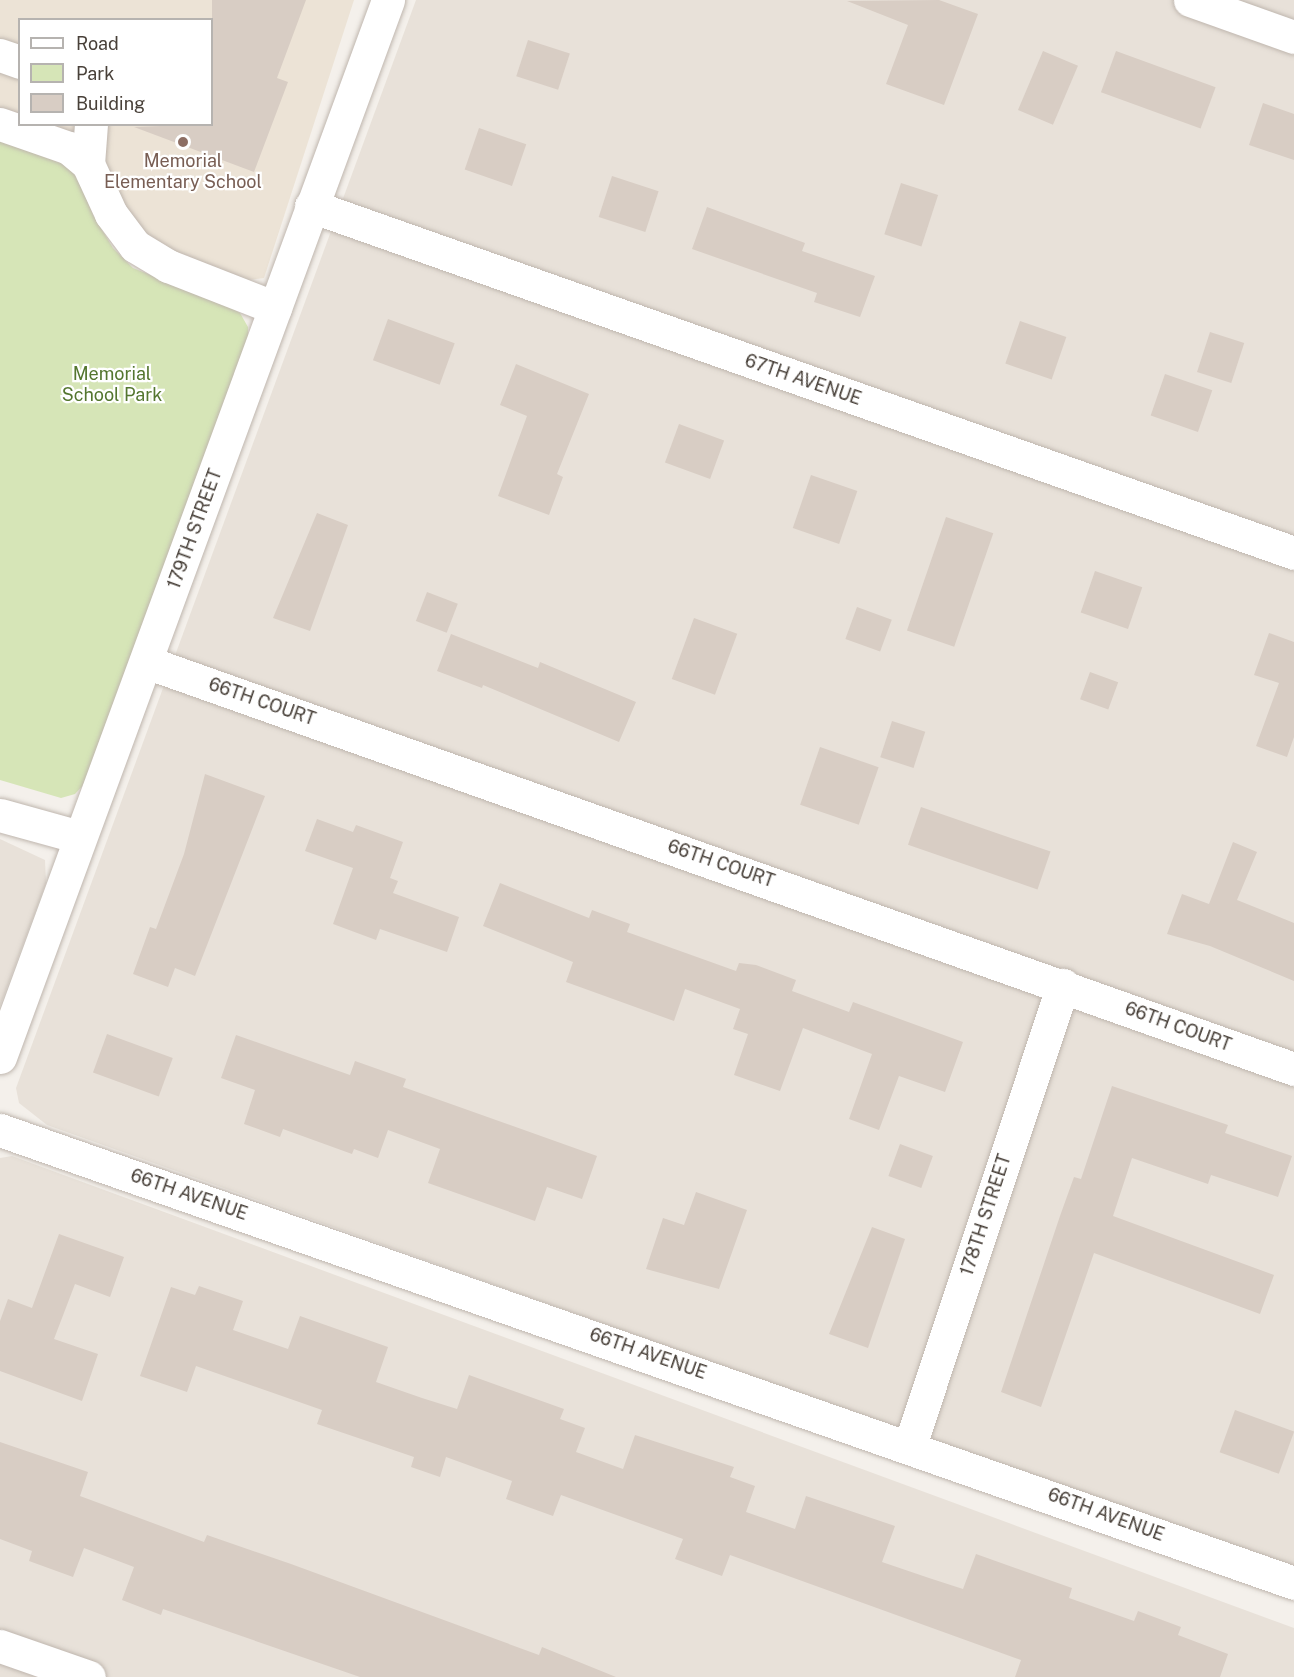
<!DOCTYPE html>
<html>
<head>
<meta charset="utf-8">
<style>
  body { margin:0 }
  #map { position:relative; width:1294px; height:1677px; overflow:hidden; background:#f4f0eb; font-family:"Public Sans",sans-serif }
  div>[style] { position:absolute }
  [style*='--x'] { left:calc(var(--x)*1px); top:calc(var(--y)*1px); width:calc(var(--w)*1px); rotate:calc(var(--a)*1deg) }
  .residential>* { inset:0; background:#e8e1d9 }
  .education>* { inset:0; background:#ece3d6 }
  .green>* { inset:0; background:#d6e5b7 }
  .building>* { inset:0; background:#d8cdc4; transform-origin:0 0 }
  .roads { filter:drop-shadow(0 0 2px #bfb6ae) drop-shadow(0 0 2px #bfb6ae) }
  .minor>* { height:33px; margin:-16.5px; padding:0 16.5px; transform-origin:16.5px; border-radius:16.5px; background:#fff }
  .dots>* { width:16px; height:16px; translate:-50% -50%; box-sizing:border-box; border:3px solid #fff; border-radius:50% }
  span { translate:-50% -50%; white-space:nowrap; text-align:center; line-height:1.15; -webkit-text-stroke:4.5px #fff; paint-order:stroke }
  .education-label { font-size:18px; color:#785e54 }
  .park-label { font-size:18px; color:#54762f }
  .street-label { font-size:18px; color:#484039 }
  .legend { position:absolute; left:18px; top:18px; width:195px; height:108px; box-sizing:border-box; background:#fff; border:2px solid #b6b3b0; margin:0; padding:8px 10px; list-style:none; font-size:18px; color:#484039 }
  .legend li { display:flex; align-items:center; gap:12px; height:30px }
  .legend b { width:30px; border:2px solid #b6b3b0 }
</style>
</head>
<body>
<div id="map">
  <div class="residential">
    <i style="clip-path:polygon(416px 0,1294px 0,1294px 1570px,47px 1125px,19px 1103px,16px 1088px)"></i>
    <i style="clip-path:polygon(0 839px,45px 860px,46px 883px,0 1006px)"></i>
    <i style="clip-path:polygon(12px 1156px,1294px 1628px,1294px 1677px,0 1677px,0 1158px)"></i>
  </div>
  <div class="education">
    <i style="clip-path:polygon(evenodd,0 0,354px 0,264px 278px,241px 281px,148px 245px,114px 199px,105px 159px,0 120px,0 0,20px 20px,212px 20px,212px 124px,20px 124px,20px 20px)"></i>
  </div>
  <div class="green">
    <i style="clip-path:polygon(0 139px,75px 169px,93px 215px,113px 248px,133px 268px,227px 305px,240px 313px,248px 327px,248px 342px,88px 780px,75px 794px,61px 798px,0 780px)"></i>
  </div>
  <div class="building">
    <i style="clip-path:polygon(212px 0,306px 0,277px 78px,288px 82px,254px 172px,134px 127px,212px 124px)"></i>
    <i style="clip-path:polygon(939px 0,978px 14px,944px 105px,886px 84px,908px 25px,847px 1px)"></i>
    <i style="left:528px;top:40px;width:44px;height:38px;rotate:18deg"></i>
    <i style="left:1043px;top:51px;width:38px;height:64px;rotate:23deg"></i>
    <i style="left:1116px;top:51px;width:106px;height:44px;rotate:20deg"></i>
    <i style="clip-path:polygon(1263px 103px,1294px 114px,1294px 160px,1249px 145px)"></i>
    <i style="left:479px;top:128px;width:50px;height:44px;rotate:19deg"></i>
    <i style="left:612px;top:176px;width:49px;height:43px;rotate:18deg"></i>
    <i style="left:901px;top:183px;width:39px;height:54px;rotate:18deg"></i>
    <i style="clip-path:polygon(707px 207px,805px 243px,802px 251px,875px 276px,860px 317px,814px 302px,817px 293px,692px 249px)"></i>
    <i style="left:388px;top:319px;width:71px;height:44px;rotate:20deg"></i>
    <i style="left:1020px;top:321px;width:49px;height:45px;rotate:19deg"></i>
    <i style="left:1210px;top:332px;width:36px;height:42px;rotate:18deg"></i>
    <i style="clip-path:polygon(516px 364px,589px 394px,557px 474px,563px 477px,549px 515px,498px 496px,527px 416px,500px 405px)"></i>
    <i style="left:1165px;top:374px;width:50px;height:44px;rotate:19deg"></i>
    <i style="left:679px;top:424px;width:48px;height:41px;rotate:20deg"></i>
    <i style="left:811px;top:475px;width:49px;height:56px;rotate:19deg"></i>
    <i style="clip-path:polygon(317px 513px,348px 525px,310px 631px,273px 618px)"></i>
    <i style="left:946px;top:517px;width:50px;height:120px;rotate:19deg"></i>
    <i style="left:1095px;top:571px;width:50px;height:44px;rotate:19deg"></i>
    <i style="left:427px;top:592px;width:33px;height:31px;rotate:21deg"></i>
    <i style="left:857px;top:607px;width:37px;height:34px;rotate:20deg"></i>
    <i style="left:694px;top:618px;width:46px;height:65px;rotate:20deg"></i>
    <i style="clip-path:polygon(1269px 633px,1294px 642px,1294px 737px,1287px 757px,1256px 746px,1279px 683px,1254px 675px)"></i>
    <i style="clip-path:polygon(451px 634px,538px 668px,540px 662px,636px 702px,619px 742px,483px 685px,482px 688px,437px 671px)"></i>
    <i style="left:1090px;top:672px;width:30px;height:29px;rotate:20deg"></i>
    <i style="left:892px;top:721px;width:35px;height:38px;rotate:18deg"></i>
    <i style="left:820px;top:747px;width:62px;height:61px;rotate:19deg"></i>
    <i style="clip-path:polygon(205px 774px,265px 796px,195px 976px,175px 968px,168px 987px,133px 974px,150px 927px,156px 929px,184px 854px)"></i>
    <i style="left:921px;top:807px;width:137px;height:40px;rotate:19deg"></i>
    <i style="clip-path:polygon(317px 819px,353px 832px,356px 825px,403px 842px,390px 878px,398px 881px,393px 893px,459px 917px,447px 952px,380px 929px,376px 940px,333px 924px,353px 868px,305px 851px)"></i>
    <i style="clip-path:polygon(1233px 842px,1257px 852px,1237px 900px,1294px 923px,1294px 981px,1210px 946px,1167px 934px,1182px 894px,1209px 904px)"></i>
    <i style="clip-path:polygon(500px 883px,589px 918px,592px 910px,630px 924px,627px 932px,736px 971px,739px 963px,756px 965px,796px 980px,792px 991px,849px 1012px,853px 1002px,963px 1042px,945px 1092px,899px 1076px,879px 1130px,849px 1119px,872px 1054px,803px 1028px,780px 1091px,734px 1075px,748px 1034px,733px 1029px,740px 1009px,685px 989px,674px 1021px,566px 982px,573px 962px,483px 926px)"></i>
    <i style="left:107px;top:1034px;width:70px;height:41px;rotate:20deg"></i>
    <i style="clip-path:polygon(236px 1035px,350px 1075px,355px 1061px,406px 1079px,403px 1087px,597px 1156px,582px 1199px,547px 1187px,535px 1221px,428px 1183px,440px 1149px,388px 1130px,378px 1158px,354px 1149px,352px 1154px,283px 1129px,280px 1137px,244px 1124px,255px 1090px,221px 1078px)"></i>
    <i style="clip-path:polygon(1112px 1086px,1228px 1125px,1225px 1133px,1292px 1156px,1278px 1197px,1211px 1175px,1208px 1184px,1132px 1158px,1113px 1216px,1274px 1275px,1260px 1314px,1094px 1253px,1041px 1407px,1001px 1392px,1060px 1216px,1074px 1177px,1081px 1179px)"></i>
    <i style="left:900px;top:1144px;width:35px;height:34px;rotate:20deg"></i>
    <i style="clip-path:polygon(696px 1192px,747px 1210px,719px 1289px,646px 1269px,663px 1218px,684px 1225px)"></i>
    <i style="clip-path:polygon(872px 1227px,905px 1239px,868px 1348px,829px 1334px)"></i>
    <i style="clip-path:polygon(59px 1234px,124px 1257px,110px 1297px,75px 1284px,54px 1339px,98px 1354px,82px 1401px,0 1371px,0 1321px,8px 1299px,32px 1308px)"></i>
    <i style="clip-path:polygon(199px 1286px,243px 1301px,233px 1330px,288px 1349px,300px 1316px,388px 1347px,376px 1382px,422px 1398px,457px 1409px,469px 1375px,564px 1409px,560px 1419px,585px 1428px,576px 1452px,623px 1469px,635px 1435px,734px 1467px,730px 1477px,755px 1486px,746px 1512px,795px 1529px,806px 1496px,895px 1526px,882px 1562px,929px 1578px,963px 1589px,976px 1554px,1072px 1588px,1069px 1598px,1134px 1621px,1138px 1611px,1181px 1627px,1178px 1635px,1228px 1654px,1220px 1677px,1015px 1677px,1021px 1660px,730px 1555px,722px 1576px,675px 1559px,683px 1539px,561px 1495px,553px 1516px,506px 1499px,512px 1481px,446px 1457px,440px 1477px,411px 1467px,414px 1457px,317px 1424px,322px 1410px,196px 1366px,187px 1392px,140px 1376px,171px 1287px,195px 1295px)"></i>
    <i style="left:1235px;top:1410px;width:63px;height:45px;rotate:20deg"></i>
    <i style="clip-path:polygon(0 1442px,88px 1472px,80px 1496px,204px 1542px,207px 1535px,291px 1564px,539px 1655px,542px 1647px,616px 1677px,360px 1677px,163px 1609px,161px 1615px,122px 1600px,134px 1567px,84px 1548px,73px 1577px,29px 1561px,32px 1551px,0 1539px)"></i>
  </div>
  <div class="roads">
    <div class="minor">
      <i style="--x:1190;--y:0;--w:110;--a:19.6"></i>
      <i style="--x:0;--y:55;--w:21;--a:19"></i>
      <i style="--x:0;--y:124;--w:73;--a:19.2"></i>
      <i style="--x:69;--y:148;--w:25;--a:40"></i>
      <i style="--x:88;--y:164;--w:55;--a:65.3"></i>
      <i style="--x:111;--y:214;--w:40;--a:53"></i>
      <i style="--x:135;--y:246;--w:39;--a:31"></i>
      <i style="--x:168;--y:266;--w:115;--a:21.4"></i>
      <i style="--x:88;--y:164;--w:40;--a:-85.7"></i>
      <i style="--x:311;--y:206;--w:1042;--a:19.44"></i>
      <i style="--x:146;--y:662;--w:1218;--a:19.52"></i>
      <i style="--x:0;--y:815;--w:83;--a:15.4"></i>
      <i style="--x:0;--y:1057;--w:1126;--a:-69.84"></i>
      <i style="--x:0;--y:1130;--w:1371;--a:19.29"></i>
      <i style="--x:910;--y:1445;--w:485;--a:-71.6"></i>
      <i style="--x:0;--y:1646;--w:94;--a:19.2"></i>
    </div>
  </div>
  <div class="dots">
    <i style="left:183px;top:142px;background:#8d6e63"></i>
  </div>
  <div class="education-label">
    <span style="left:183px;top:172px">Memorial<br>Elementary School</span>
  </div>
  <div class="park-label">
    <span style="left:112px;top:385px">Memorial<br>School Park</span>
  </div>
  <div class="street-label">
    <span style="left:803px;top:380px;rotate:19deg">67TH AVENUE</span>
    <span style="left:195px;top:529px;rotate:-70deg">179TH STREET</span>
    <span style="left:262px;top:702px;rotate:19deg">66TH COURT</span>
    <span style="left:721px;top:864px;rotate:19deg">66TH COURT</span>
    <span style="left:1178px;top:1027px;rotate:20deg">66TH COURT</span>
    <span style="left:189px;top:1195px;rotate:19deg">66TH AVENUE</span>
    <span style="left:986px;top:1215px;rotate:-72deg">178TH STREET</span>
    <span style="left:648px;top:1354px;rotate:19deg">66TH AVENUE</span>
    <span style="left:1106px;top:1515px;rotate:20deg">66TH AVENUE</span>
  </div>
  <ul class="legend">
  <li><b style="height:8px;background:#fff"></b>Road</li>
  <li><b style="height:16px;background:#d6e5b7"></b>Park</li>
  <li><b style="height:16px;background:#d8cdc4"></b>Building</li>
  </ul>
</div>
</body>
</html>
